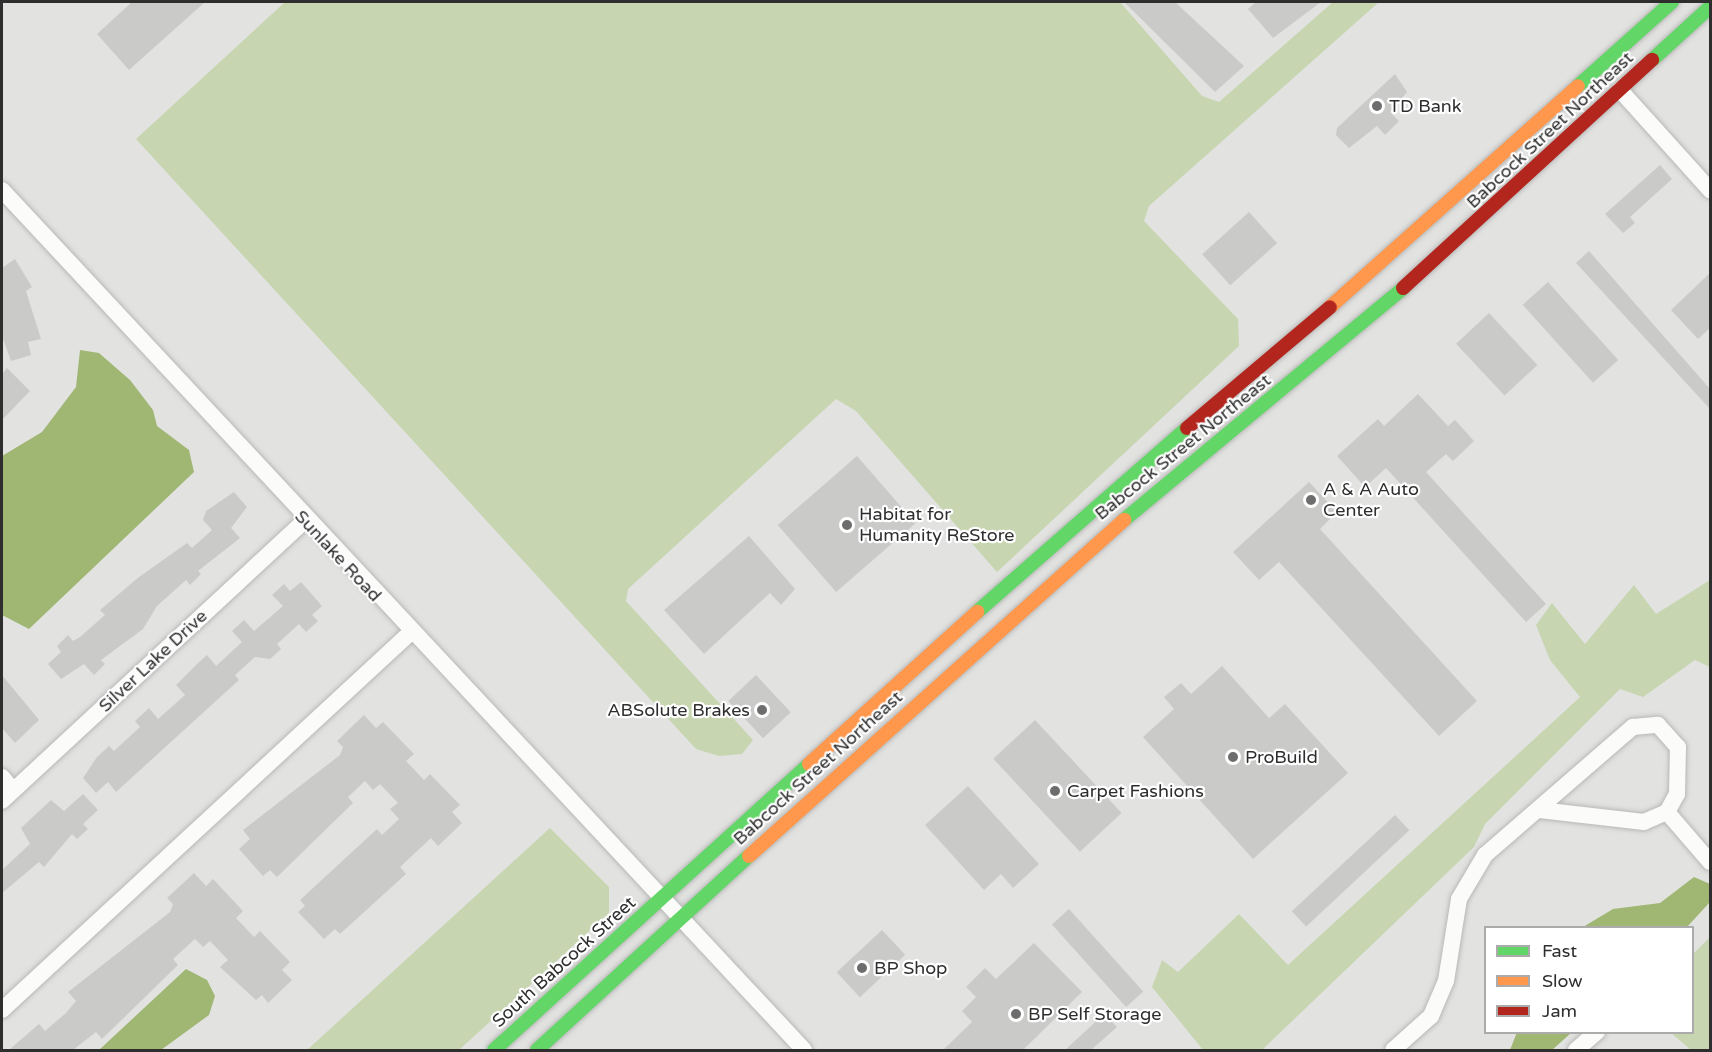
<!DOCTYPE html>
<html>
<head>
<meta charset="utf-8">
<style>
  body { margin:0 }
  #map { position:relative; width:1712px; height:1052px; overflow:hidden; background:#e2e3e1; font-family:"Varela Round",sans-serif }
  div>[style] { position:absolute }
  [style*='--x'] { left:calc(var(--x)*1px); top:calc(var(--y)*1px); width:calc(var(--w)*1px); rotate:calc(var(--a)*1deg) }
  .green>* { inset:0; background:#c7d5b0 }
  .water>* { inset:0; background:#a0b673 }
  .building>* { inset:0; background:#cacac9; transform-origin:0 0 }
  .roads { filter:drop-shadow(0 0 2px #b8b8b7) drop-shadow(0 0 2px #b8b8b7) }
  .street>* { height:16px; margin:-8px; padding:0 8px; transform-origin:8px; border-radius:8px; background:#fbfbfa }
  .fast>* { height:14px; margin:-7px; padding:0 7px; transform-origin:7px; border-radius:7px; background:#63d668 }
  .slow>* { height:14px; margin:-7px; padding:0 7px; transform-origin:7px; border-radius:7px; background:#ff974d }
  .jam>* { height:14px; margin:-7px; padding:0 7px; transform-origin:7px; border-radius:7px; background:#b3261e }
  .dots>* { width:16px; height:16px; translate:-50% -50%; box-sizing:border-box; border:3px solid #fff; border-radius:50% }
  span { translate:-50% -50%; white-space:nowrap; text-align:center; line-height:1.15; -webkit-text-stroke:4.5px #fff; paint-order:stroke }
  .poi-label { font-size:18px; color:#2d2e2d }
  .left { translate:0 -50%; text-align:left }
  .right { translate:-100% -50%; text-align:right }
  .street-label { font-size:18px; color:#2d2e2d }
  .frame { position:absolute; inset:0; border:3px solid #2d2e2d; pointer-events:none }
  .legend { position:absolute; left:1484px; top:926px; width:210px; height:108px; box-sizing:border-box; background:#fff; border:2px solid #ababab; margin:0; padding:8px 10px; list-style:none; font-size:18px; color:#2d2e2d }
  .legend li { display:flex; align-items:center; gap:12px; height:30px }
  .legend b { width:30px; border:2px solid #ababab }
</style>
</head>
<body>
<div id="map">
  <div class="green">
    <i style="clip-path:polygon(285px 2px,1120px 2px,1202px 96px,1219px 102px,1333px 2px,1379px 2px,1149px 206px,1144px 221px,1238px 319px,1239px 346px,997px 572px,856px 411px,836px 399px,628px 589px,626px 601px,753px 740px,742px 754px,719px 756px,696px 749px,136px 139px)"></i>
    <i style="clip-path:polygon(1710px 580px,1710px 667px,1695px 660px,1643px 697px,1620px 689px,1485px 824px,1474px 847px,1262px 1050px,1203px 1050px,1152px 987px,1162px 960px,1178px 972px,1239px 914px,1288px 965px,1580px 697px,1550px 660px,1536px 625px,1552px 603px,1585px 644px,1634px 585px,1656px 614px)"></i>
    <i style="clip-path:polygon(550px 828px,609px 887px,609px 913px,459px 1050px,307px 1050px)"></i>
    <i style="clip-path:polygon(1710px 937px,1710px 1050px,1691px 1050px,1671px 1033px,1692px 1032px,1693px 954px)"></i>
  </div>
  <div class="water">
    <i style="clip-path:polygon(80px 350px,99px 353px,130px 380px,153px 410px,157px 426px,189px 450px,194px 472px,29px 629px,2px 615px,2px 456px,42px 432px,76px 387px)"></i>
    <i style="clip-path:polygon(1694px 877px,1710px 884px,1710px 902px,1687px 927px,1583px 927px,1613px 909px,1660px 903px)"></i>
    <i style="clip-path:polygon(186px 969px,207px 980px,215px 996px,209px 1015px,161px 1050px,99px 1050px)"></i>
    <i style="clip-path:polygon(1517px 1032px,1571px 1032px,1571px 1033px,1552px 1050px,1510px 1050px)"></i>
  </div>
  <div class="building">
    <i style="clip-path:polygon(132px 2px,205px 2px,129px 70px,97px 34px)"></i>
    <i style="clip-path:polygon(1124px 2px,1175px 2px,1244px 66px,1215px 92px)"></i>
    <i style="clip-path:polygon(1256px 2px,1321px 2px,1273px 38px,1248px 9px)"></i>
    <i style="clip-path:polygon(1395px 74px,1407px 92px,1390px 112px,1399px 121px,1385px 135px,1377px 126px,1349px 148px,1336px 135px,1337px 128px)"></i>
    <i style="clip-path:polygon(1660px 165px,1672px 179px,1630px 217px,1635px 223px,1623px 233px,1605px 214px)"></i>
    <i style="left:1249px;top:212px;width:42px;height:63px;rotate:48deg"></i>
    <i style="clip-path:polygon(1589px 251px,1710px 389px,1710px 409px,1576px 263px)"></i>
    <i style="clip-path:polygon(15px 259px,32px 287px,26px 291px,41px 339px,28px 342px,31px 355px,11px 361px,2px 336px,2px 268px)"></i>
    <i style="clip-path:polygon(1710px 273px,1710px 328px,1698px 339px,1671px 310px)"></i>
    <i style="left:1548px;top:282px;width:105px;height:34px;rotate:48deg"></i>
    <i style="left:1489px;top:313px;width:71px;height:45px;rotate:47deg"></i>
    <i style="clip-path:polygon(7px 368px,30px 391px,2px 420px,2px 374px)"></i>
    <i style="clip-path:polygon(1418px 394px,1448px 426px,1455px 420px,1474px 441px,1453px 461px,1446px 454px,1426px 472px,1546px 604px,1526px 622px,1386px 468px,1365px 487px,1337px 456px,1378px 419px,1384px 426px)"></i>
    <i style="left:857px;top:456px;width:89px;height:105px;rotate:49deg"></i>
    <i style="clip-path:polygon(1309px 482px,1337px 512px,1320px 529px,1477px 701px,1439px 736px,1279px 562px,1259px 580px,1233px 552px)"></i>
    <i style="clip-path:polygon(234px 492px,247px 507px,231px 528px,240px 538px,198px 571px,201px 574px,190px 585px,186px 580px,157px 606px,143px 629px,101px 660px,105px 664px,94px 675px,84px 664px,61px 679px,48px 664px,61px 652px,57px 646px,68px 635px,73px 641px,80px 637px,105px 615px,100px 610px,139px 577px,187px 543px,192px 548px,212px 530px,203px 520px,206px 511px)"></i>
    <i style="clip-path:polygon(749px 536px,795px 589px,781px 605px,770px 593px,704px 654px,664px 610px)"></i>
    <i style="clip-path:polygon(301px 582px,322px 606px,312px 615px,318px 621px,306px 632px,299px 624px,277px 644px,281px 649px,270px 659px,255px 657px,235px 675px,239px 680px,116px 792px,108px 782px,96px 793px,83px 778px,97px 757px,109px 746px,114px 751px,140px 727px,135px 721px,149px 708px,158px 719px,185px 695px,176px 685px,195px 666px,207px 655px,216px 666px,242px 642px,232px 631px,244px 620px,254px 631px,283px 606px,272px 595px,284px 584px,290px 591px)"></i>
    <i style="clip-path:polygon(1222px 666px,1269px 718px,1285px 704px,1348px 773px,1253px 859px,1143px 737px,1174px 709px,1164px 697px,1181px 683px,1191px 694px)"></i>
    <i style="clip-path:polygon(2px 675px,39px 720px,15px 743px,2px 728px)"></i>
    <i style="left:756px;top:675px;width:51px;height:38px;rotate:47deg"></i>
    <i style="clip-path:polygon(364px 715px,376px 728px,383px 722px,414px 754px,406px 761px,424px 780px,430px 774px,460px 805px,452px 812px,462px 823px,438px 846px,431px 838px,400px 867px,406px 874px,340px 934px,335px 929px,324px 939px,298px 912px,305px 906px,300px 900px,377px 829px,382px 835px,399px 819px,390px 809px,398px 803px,380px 784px,373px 790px,365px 781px,348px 797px,353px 803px,277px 877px,270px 870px,263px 876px,239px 849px,250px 839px,243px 830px,340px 755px,343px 747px,337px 741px)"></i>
    <i style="left:1035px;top:720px;width:127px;height:57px;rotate:47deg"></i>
    <i style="clip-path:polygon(968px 786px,1039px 864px,1013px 888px,1001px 874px,984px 890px,925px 825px)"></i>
    <i style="clip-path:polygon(83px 794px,98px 810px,83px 824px,88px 829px,77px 839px,72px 834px,44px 867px,39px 862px,2px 893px,2px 870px,30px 844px,21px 828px,51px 800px,64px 811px)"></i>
    <i style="left:1395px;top:815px;width:21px;height:141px;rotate:47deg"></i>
    <i style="clip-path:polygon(194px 873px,206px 886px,213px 879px,243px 911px,236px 918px,254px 937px,260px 931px,290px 962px,282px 970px,292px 980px,268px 1003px,262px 995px,256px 1000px,220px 967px,228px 960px,210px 941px,203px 947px,195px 939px,173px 959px,178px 965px,102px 1039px,96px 1032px,73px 1050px,9px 1050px,39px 1024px,45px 1031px,66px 1013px,76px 1001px,68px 992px,170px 912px,173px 904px,167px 898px)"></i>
    <i style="left:1069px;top:909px;width:111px;height:23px;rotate:48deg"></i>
    <i style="left:882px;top:930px;width:34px;height:62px;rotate:47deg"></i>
    <i style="clip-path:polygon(1034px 943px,1082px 992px,1023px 1050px,943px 1050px,972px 1022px,962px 1011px,976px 997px,966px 987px,985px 968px,996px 979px)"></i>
    <i style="clip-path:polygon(1104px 1014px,1117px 1027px,1091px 1050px,1065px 1050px)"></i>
  </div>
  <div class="roads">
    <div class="street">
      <i style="--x:1620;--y:90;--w:135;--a:48"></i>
      <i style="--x:2;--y:190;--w:1176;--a:47"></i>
      <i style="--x:2;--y:777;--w:17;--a:50"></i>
      <i style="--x:2;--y:801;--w:413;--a:-42.8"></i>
      <i style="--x:1667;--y:812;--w:66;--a:49.3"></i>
      <i style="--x:2;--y:1010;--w:556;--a:-42.74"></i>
      <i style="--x:1393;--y:1050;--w:51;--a:-41.8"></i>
      <i style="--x:1431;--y:1016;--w:38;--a:-67"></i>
      <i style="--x:1446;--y:981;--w:83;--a:-81"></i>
      <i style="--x:1459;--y:899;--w:51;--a:-59.4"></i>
      <i style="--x:1485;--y:855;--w:196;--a:-40.9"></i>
      <i style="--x:1633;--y:727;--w:25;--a:-5"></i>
      <i style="--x:1658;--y:725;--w:30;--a:48"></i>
      <i style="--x:1678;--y:747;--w:47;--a:91.2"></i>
      <i style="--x:1677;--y:794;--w:21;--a:119"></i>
      <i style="--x:1667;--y:812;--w:25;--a:157"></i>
      <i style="--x:1644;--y:822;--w:105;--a:-173.4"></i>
      <i style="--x:1576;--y:1050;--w:28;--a:-41"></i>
    </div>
    <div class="fast">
      <i style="--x:1652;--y:60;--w:79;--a:-42.4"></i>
      <i style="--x:1578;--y:86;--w:126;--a:-41.8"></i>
      <i style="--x:1124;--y:520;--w:363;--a:-39.7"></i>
      <i style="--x:977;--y:612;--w:279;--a:-41.2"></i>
      <i style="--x:494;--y:1050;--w:425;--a:-42.2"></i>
      <i style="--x:537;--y:1050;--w:287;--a:-42.5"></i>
    </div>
    <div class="slow">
      <i style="--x:1330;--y:307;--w:332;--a:-41.7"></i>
      <i style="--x:809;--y:764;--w:227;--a:-42.1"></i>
      <i style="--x:749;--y:856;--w:504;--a:-41.86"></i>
    </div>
    <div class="jam">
      <i style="--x:1403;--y:288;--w:338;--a:-42.5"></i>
      <i style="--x:1187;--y:428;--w:187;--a:-40.2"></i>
    </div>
  </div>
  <div class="dots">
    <i style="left:1377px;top:106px;background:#6c6d6c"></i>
    <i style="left:1311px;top:500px;background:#6c6d6c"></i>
    <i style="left:847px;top:525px;background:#6c6d6c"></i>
    <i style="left:762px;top:710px;background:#6c6d6c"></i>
    <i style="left:1233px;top:757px;background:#6c6d6c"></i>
    <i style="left:1055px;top:791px;background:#6c6d6c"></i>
    <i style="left:862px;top:968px;background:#6c6d6c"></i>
    <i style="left:1016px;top:1014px;background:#6c6d6c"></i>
  </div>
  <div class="poi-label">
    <span class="left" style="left:1389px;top:106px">TD Bank</span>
    <span class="left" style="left:1323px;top:500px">A &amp; A Auto<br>Center</span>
    <span class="left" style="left:859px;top:525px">Habitat for<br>Humanity ReStore</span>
    <span class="right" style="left:750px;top:710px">ABSolute Brakes</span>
    <span class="left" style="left:1245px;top:757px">ProBuild</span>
    <span class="left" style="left:1067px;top:791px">Carpet Fashions</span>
    <span class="left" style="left:874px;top:968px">BP Shop</span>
    <span class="left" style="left:1028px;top:1014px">BP Self Storage</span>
  </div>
  <div class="street-label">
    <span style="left:1550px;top:130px;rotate:-43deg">Babcock Street Northeast</span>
    <span style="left:1183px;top:447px;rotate:-39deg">Babcock Street Northeast</span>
    <span style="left:338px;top:556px;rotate:47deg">Sunlake Road</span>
    <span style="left:153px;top:661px;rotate:-43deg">Silver Lake Drive</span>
    <span style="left:818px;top:768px;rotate:-42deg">Babcock Street Northeast</span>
    <span style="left:564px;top:962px;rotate:-42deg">South Babcock Street</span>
  </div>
  <div class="frame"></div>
  <ul class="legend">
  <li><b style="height:8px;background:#63d668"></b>Fast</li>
  <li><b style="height:8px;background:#ff974d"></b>Slow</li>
  <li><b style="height:8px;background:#b3261e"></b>Jam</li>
  </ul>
</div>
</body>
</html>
